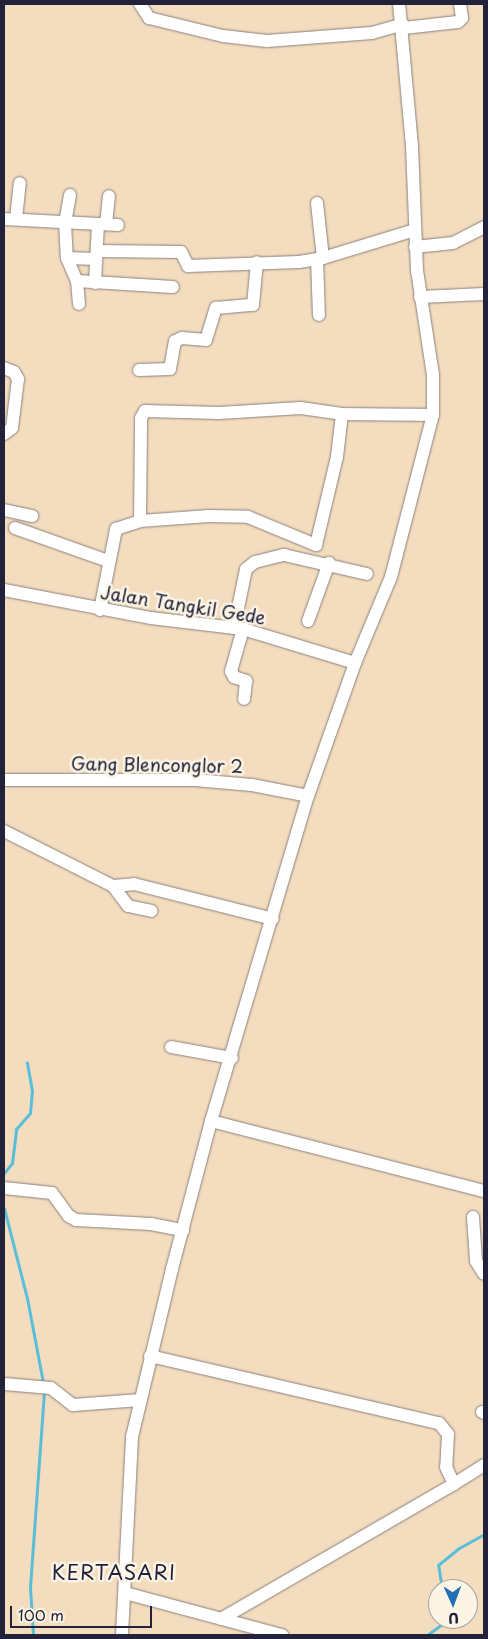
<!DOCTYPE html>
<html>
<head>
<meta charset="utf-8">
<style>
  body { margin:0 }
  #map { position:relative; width:488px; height:1639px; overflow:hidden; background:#f4ddbf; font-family:"Playpen Sans",sans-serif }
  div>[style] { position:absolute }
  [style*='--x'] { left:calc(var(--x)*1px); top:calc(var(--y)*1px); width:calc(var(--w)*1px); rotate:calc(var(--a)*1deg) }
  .stream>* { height:3px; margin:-1.5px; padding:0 1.5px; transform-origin:1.5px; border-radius:1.5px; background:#5abed8 }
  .roads { filter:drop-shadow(0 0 1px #8b807d) drop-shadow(0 0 1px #8b807d) }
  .minor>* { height:12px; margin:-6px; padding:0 6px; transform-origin:6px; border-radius:6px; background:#fff }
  span { translate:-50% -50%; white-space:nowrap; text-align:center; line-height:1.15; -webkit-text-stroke:5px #fcf5e5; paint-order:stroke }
  .street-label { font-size:18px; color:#22223b }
  .quarter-label { font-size:20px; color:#22223b; letter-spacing:1px }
  .frame { position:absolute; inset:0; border:5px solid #22223b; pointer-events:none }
  .north { position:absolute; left:428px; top:1579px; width:50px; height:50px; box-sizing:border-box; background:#fcf5e5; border:1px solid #a5a1a1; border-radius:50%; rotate:178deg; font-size:14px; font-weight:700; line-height:20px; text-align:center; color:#22223b }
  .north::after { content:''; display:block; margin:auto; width:18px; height:22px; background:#1f6fb2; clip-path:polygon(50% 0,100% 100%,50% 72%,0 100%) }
  .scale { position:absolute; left:10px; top:1606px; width:142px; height:22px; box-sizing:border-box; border:2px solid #22223b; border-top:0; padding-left:6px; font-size:15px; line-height:18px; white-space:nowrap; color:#22223b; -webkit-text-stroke:4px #fcf5e5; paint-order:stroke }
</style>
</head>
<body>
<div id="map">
  <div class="stream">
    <i style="--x:4;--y:1173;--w:13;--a:-51"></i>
    <i style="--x:12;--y:1163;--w:34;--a:-83"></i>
    <i style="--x:16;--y:1129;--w:21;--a:-49"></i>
    <i style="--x:30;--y:1113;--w:22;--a:-85"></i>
    <i style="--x:32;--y:1091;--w:29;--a:-100"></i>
    <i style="--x:4;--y:1208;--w:93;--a:75.7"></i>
    <i style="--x:27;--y:1298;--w:86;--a:79.3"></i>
    <i style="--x:442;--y:1589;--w:24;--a:-99"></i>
    <i style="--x:438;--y:1565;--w:27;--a:-39"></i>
    <i style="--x:459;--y:1548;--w:29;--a:-29"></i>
    <i style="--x:33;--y:1635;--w:48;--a:-93.6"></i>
    <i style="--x:30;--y:1587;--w:197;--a:-85.9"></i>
    <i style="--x:427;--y:1635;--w:19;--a:-36"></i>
    <i style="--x:442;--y:1624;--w:5;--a:-79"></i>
  </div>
  <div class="roads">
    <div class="minor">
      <i style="--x:140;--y:4;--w:17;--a:57"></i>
      <i style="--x:149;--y:18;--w:76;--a:13.7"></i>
      <i style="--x:223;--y:36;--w:44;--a:6.5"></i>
      <i style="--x:267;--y:41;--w:105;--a:-4.4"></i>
      <i style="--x:372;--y:33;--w:32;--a:-16"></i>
      <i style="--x:404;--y:28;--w:54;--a:-6.3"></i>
      <i style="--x:458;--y:22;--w:6;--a:-45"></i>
      <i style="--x:462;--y:18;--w:14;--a:-98"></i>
      <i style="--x:70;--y:195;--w:28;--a:100"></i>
      <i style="--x:65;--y:223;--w:35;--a:87"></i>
      <i style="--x:67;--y:258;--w:25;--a:67"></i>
      <i style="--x:77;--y:281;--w:23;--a:85"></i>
      <i style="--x:317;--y:203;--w:55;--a:83.8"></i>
      <i style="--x:4;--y:219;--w:114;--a:3"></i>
      <i style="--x:16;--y:219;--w:36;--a:-84"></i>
      <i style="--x:106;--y:224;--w:28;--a:-84"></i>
      <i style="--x:415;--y:247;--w:38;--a:-6"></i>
      <i style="--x:453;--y:243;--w:35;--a:-27"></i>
      <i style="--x:97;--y:251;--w:84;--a:0.7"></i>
      <i style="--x:181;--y:252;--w:16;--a:63"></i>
      <i style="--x:188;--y:266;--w:111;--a:-2.1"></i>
      <i style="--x:299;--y:262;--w:24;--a:-9"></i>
      <i style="--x:323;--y:258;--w:96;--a:-16.9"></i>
      <i style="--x:67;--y:258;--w:29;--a:2"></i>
      <i style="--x:317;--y:259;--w:56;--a:88"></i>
      <i style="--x:77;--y:281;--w:96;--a:3.6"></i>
      <i style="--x:95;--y:283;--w:59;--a:-87.1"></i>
      <i style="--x:420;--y:297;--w:64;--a:-2.7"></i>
      <i style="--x:4;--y:368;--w:11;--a:22"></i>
      <i style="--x:14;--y:372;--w:8;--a:60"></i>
      <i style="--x:18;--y:379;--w:49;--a:97"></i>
      <i style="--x:12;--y:428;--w:10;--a:143"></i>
      <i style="--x:139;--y:370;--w:31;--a:-2"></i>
      <i style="--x:170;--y:369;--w:28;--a:-80"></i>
      <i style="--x:175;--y:341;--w:8;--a:-23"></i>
      <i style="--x:182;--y:338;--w:24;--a:5"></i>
      <i style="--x:206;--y:340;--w:34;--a:-73"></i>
      <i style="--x:216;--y:308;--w:37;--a:-5"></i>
      <i style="--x:253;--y:305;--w:43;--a:-84.7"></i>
      <i style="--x:4;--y:510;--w:29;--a:12"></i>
      <i style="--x:140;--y:521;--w:69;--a:-4.1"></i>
      <i style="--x:209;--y:516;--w:39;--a:1"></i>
      <i style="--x:248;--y:517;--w:74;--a:22.4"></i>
      <i style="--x:316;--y:545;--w:90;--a:-76.6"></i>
      <i style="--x:337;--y:457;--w:43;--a:-83.4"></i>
      <i style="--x:15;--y:528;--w:99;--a:19.5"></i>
      <i style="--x:4;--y:590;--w:150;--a:10.8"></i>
      <i style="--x:151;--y:618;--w:93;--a:6.8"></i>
      <i style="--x:243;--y:629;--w:117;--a:16.9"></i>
      <i style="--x:100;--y:610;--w:83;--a:-78.8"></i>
      <i style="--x:116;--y:529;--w:25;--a:-18"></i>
      <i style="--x:140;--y:521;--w:103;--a:-89.4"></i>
      <i style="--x:141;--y:418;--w:8;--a:-60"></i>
      <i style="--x:145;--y:411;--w:74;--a:1.5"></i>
      <i style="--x:219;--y:413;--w:82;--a:-3.5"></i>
      <i style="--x:301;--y:408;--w:41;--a:8.3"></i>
      <i style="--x:342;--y:414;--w:91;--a:0.6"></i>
      <i style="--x:308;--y:621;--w:62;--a:-70.1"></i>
      <i style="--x:234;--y:628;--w:60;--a:-78.5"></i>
      <i style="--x:246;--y:569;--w:11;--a:-38"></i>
      <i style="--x:255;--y:562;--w:30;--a:-14"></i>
      <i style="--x:284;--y:555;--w:85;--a:12.9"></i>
      <i style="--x:243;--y:629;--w:44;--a:105.9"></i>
      <i style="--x:231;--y:671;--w:7;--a:63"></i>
      <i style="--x:234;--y:677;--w:13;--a:18"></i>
      <i style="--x:246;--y:681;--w:18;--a:96"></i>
      <i style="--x:4;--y:780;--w:191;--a:0"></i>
      <i style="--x:195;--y:780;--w:57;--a:5"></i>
      <i style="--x:252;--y:785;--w:57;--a:11.1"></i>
      <i style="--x:4;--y:831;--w:122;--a:26.8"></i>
      <i style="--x:113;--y:886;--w:25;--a:53"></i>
      <i style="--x:128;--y:906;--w:24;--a:12"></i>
      <i style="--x:113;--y:886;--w:21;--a:-5"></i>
      <i style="--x:134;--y:884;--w:143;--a:14.1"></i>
      <i style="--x:171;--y:1047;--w:62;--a:10.2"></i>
      <i style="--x:211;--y:1121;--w:282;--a:14.4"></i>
      <i style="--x:4;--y:1188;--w:48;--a:5.9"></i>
      <i style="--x:52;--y:1193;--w:29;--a:54"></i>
      <i style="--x:69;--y:1216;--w:8;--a:30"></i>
      <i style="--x:76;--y:1220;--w:75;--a:3.1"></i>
      <i style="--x:151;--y:1224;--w:33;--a:11"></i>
      <i style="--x:473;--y:1217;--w:44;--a:86.1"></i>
      <i style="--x:476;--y:1261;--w:15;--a:58"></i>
      <i style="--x:150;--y:1356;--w:297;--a:13.1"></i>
      <i style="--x:439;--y:1423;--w:14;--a:51"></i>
      <i style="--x:448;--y:1434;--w:33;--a:93"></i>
      <i style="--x:446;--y:1467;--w:19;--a:65"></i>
      <i style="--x:454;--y:1484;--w:36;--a:-32"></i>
      <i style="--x:4;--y:1384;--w:47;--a:4.9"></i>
      <i style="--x:51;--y:1388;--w:28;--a:38"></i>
      <i style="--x:73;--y:1405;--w:68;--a:-4.2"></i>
      <i style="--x:482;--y:1412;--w:2;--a:27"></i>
      <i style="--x:125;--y:1593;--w:163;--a:15"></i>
      <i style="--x:221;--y:1619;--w:269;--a:-30.1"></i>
      <i style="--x:122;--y:1635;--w:198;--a:-87.1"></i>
      <i style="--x:132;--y:1437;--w:173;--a:-76.6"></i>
      <i style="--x:172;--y:1269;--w:153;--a:-75.2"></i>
      <i style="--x:211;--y:1121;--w:339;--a:-73.4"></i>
      <i style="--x:308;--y:796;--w:141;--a:-70.5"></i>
      <i style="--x:355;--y:663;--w:93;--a:-67.3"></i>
      <i style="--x:391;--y:577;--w:167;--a:-75.5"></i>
      <i style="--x:433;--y:415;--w:40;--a:-90"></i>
      <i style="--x:433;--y:375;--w:105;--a:-98.7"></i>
      <i style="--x:417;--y:271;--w:125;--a:-92.3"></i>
      <i style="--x:412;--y:146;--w:143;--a:-95.2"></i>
    </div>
  </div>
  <div class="street-label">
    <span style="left:183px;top:605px;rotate:9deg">Jalan Tangkil Gede</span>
    <span style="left:157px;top:765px;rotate:1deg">Gang Blenconglor 2</span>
  </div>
  <div class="quarter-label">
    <span style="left:114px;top:1572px">KERTASARI</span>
  </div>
  <div class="frame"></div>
  <div class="north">U</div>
  <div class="scale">100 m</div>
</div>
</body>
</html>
